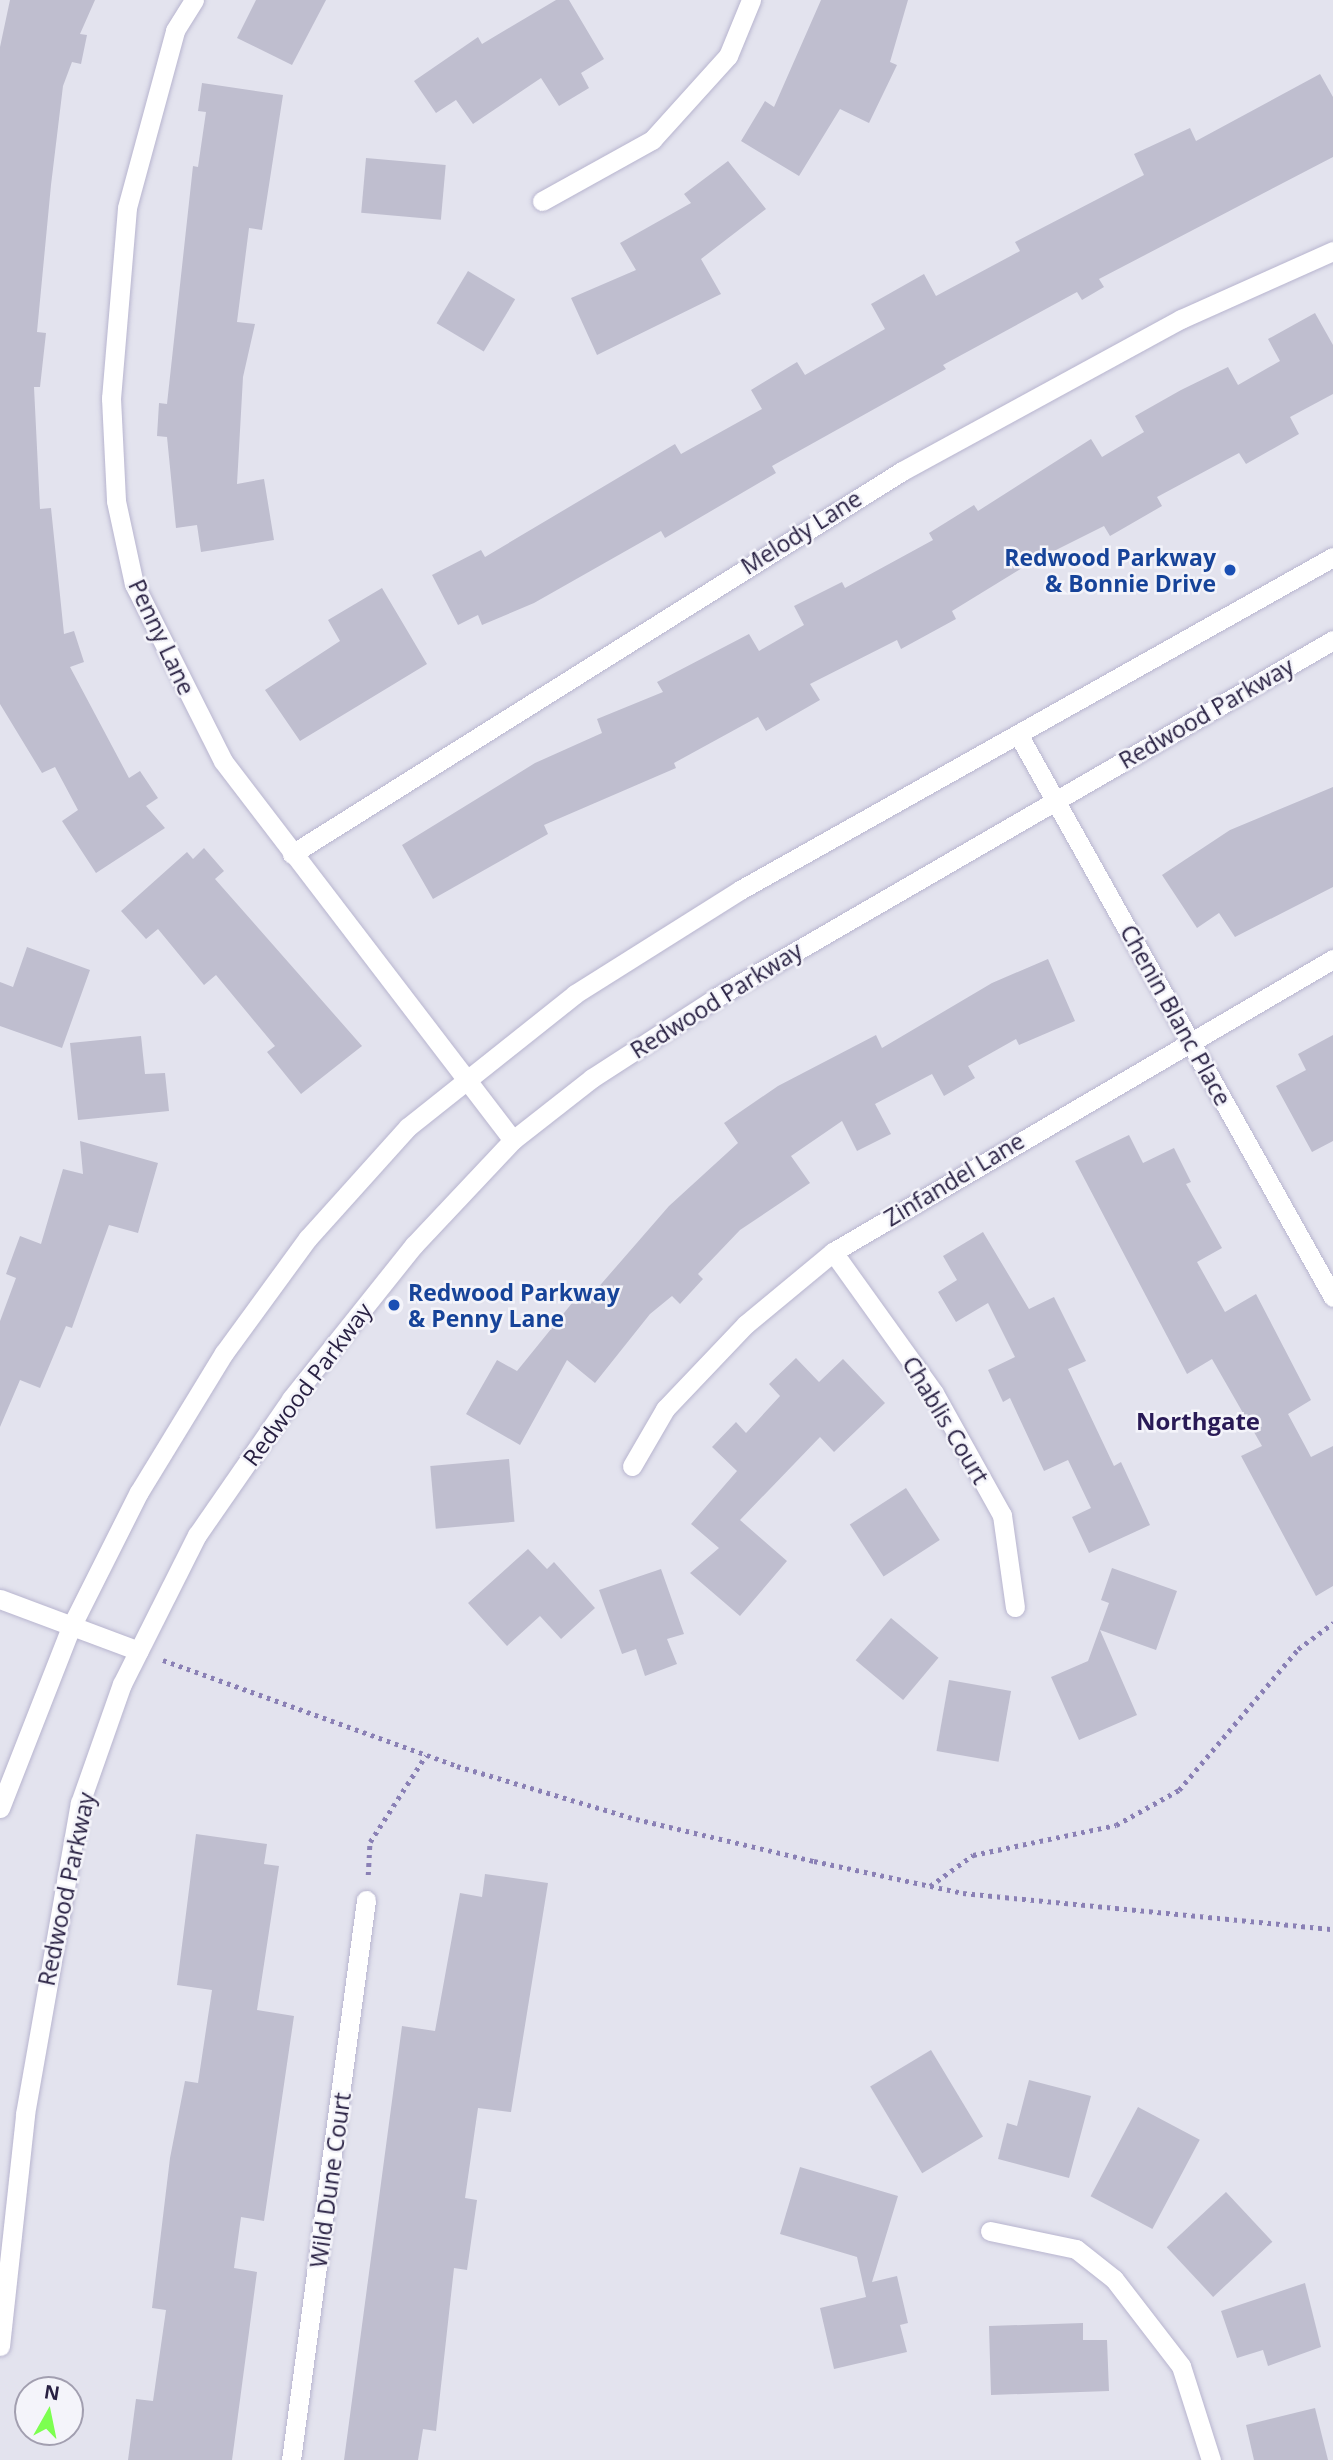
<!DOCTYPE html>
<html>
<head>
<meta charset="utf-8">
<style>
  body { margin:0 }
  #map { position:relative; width:1333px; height:2460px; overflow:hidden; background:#e3e3ee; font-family:"Open Sans",sans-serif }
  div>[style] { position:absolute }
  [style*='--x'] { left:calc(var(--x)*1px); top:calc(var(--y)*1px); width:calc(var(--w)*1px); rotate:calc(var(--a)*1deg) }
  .building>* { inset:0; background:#bfbecf; transform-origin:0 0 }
  .path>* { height:4.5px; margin-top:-2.25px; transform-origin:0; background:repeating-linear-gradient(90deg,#8a80b5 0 3.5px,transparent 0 8.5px) }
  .roads { filter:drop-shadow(0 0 2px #b8b5cf) drop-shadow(0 0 2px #b8b5cf) }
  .minor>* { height:19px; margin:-9.5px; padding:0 9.5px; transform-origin:9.5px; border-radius:9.5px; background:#fff }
  .secondary>* { height:19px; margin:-9.5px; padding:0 9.5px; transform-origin:9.5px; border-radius:9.5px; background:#fff }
  .dots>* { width:19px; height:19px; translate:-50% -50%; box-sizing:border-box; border:4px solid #f4f4fa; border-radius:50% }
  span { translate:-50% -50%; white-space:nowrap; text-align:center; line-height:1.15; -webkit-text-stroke:5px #f4f4fa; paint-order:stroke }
  .street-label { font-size:23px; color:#282042 }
  .transit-label { font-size:23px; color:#164399; font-weight:700 }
  .right { translate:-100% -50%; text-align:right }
  .left { translate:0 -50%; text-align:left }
  .neighbourhood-label { font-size:24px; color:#291a56; font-weight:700 }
  .north { position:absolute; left:14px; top:2376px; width:70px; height:70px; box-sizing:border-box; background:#f4f4fa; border:2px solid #a29fb0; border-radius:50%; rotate:9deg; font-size:19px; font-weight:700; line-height:28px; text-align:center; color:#282042 }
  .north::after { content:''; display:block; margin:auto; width:24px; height:32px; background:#7cff50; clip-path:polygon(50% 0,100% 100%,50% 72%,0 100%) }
</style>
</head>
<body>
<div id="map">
  <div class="building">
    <i style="clip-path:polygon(10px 0,95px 0,80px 34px,87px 35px,81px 64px,72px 62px,63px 86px,51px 185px,37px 332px,46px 333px,40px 387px,34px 387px,40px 509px,51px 508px,64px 634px,74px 631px,84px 662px,70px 667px,129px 778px,140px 771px,158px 798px,146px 806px,165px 828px,96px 873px,62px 821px,78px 810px,55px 767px,42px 773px,0 704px,0 47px)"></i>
    <i style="clip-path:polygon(256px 0,326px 0,292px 65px,237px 38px)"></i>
    <i style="clip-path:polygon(556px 0,569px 0,604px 59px,581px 73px,589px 88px,559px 106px,541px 78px,473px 124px,456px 100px,436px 113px,414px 81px,478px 37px,482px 44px)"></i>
    <i style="clip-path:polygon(821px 0,908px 0,890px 62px,897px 65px,869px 123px,840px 109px,799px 176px,741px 141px,765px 101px,774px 107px)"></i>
    <i style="clip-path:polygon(1320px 74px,1333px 97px,1333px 157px,1099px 279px,1104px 287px,1082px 300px,1077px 292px,943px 365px,946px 369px,772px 466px,776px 473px,665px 538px,661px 531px,534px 603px,482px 625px,478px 615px,458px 625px,432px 575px,481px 550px,485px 557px,675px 444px,681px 454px,762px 409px,751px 390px,797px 362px,805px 375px,885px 329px,871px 304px,924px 274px,936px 296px,1020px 251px,1015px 242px,1144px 175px,1134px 154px,1190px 128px,1196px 141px)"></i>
    <i style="clip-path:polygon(202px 83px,283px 95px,262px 230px,249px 228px,237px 322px,255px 324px,243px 377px,237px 484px,264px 479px,274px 540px,201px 552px,197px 525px,176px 528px,167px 437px,157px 436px,159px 403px,167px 404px,193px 166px,198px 167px,206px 112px,198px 111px)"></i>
    <i style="left:366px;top:158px;width:80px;height:55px;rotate:5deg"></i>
    <i style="clip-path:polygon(728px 161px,766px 209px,701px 259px,721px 294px,597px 355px,571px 298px,636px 270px,620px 243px,691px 203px,684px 194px)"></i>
    <i style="left:468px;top:271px;width:55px;height:61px;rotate:31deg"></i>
    <i style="clip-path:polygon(1315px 313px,1333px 345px,1333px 394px,1290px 417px,1299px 434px,1246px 464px,1239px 453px,1157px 497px,1162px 506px,1110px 536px,1104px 526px,1032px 562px,952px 611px,956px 619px,901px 649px,897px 640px,810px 684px,820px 700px,766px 731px,758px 717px,674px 763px,676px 768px,544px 825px,548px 834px,433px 899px,402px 845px,535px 763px,602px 733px,597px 719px,663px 692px,657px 682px,749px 634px,759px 651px,804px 625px,794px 606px,842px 582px,845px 588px,933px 540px,929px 533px,974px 505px,978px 511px,1091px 439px,1102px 457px,1144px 432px,1135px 416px,1181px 390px,1228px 367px,1238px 385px,1280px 361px,1268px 339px)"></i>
    <i style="clip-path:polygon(382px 588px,427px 664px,300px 741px,265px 690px,340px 641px,328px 620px)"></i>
    <i style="clip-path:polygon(1333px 787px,1333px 887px,1235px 937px,1219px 913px,1197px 928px,1162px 875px,1230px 830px)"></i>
    <i style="clip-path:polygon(204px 848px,224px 871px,215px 879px,362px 1046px,301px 1094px,267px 1052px,275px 1046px,216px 975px,204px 985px,158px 929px,146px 939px,121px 911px,187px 852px,193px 859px)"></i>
    <i style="clip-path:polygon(27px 947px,90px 970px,62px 1048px,0 1026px,0 982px,13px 987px)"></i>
    <i style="clip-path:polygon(1048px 959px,1075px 1021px,1019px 1045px,1016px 1039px,968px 1066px,975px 1078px,944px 1096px,932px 1074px,875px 1104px,891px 1134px,857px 1151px,842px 1121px,791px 1156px,810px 1183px,740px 1230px,698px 1274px,703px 1279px,680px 1304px,672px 1296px,650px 1314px,595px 1383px,567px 1360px,520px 1445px,466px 1414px,497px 1360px,517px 1371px,581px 1292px,589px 1298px,669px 1206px,738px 1143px,724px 1123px,778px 1086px,876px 1035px,882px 1048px,992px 983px)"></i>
    <i style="clip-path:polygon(1333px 1035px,1333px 1141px,1312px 1152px,1276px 1086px,1306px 1070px,1298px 1054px)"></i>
    <i style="clip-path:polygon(141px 1036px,145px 1074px,165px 1073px,169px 1111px,78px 1120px,70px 1043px)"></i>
    <i style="clip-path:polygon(1129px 1135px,1143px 1163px,1174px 1148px,1191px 1182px,1186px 1184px,1222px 1248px,1197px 1262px,1225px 1312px,1256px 1294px,1311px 1400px,1288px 1414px,1311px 1457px,1333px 1446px,1333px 1586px,1316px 1596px,1241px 1456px,1262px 1446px,1212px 1359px,1187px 1374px,1075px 1161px)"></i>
    <i style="clip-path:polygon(80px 1141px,158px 1163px,138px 1233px,109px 1225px,72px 1328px,66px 1326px,40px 1388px,20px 1380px,0 1427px,0 1321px,16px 1278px,6px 1274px,20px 1236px,41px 1244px,63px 1169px,83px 1174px)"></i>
    <i style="clip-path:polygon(983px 1232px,1029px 1309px,1054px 1297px,1086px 1361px,1068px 1369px,1114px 1466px,1121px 1462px,1150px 1525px,1089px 1553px,1072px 1517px,1091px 1508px,1068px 1460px,1044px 1471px,1010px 1398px,1003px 1402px,988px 1370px,1015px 1357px,988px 1303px,956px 1322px,938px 1292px,957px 1280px,943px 1256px)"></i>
    <i style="clip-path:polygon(796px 1358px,819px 1382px,843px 1359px,885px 1403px,834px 1452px,820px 1437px,740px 1520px,787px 1561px,740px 1616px,690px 1573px,719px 1548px,691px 1524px,737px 1471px,712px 1447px,736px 1422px,746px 1433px,780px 1396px,769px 1384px)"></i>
    <i style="left:509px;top:1459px;width:63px;height:79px;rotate:85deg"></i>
    <i style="left:906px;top:1488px;width:62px;height:67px;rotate:57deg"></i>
    <i style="clip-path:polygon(528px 1549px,547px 1569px,554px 1562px,595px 1608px,561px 1639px,540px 1616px,507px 1646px,468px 1603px)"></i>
    <i style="clip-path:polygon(1112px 1568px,1177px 1591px,1156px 1650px,1100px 1630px,1137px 1715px,1079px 1740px,1051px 1677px,1088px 1661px,1109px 1603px,1101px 1600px)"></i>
    <i style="clip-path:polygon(661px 1569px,684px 1634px,667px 1639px,677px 1664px,645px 1676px,636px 1649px,622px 1654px,599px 1590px)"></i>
    <i style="left:891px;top:1618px;width:62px;height:55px;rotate:40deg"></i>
    <i style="left:949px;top:1680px;width:63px;height:72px;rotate:10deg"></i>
    <i style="clip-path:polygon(196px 1834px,267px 1844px,264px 1864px,279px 1866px,257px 2010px,294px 2016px,264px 2221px,241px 2217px,234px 2268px,257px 2272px,232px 2460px,128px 2460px,136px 2399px,153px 2401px,166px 2310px,152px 2308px,170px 2158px,185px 2081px,198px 2083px,212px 1990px,177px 1985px)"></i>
    <i style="clip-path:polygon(485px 1874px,548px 1883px,511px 2112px,478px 2108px,465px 2198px,477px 2200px,467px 2270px,454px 2268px,436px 2431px,423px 2429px,418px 2460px,344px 2460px,402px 2026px,435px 2031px,460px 1893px,482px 1897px)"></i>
    <i style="left:931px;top:2050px;width:101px;height:71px;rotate:59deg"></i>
    <i style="clip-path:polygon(1029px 2080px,1091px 2096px,1069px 2178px,998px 2159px,1007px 2123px,1017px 2126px)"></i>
    <i style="left:1138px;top:2107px;width:70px;height:101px;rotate:28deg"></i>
    <i style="clip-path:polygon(800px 2167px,898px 2196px,872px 2282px,897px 2276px,908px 2323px,900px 2325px,907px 2352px,834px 2369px,820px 2308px,866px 2297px,857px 2257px,780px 2234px)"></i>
    <i style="left:1226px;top:2192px;width:68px;height:81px;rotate:47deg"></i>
    <i style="clip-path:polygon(1305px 2283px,1321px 2347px,1268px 2366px,1263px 2350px,1237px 2358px,1221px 2311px)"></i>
    <i style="clip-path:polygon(1083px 2323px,1083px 2340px,1107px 2340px,1109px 2391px,991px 2395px,989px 2326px)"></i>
    <i style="clip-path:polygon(1315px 2408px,1328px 2460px,1254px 2460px,1246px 2425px)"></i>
  </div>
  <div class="path">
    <i style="--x:163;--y:1660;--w:313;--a:19.8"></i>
    <i style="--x:457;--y:1766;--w:187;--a:16.5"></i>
    <i style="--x:636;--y:1819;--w:183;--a:13.3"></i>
    <i style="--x:814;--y:1861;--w:152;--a:12.1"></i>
    <i style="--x:963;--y:1893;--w:372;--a:5.6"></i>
    <i style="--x:368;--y:1875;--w:33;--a:-87"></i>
    <i style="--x:370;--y:1842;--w:103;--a:-57.2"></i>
    <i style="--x:930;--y:1886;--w:53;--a:-35.8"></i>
    <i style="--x:973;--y:1855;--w:146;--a:-11.8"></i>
    <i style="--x:1116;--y:1825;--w:72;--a:-29.1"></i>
    <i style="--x:1179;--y:1790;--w:185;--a:-49.8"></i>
    <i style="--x:1298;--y:1649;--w:44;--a:-36.6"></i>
  </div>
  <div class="roads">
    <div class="minor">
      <i style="--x:194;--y:0;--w:36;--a:122"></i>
      <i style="--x:175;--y:31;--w:183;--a:105.2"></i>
      <i style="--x:127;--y:208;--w:191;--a:94.8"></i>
      <i style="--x:111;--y:398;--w:103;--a:87.2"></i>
      <i style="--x:116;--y:501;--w:85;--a:77.8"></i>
      <i style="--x:134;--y:584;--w:198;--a:63.3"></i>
      <i style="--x:223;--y:761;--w:477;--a:52.6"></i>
      <i style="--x:542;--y:201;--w:126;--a:-29"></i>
      <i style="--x:652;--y:140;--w:113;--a:-47.9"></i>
      <i style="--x:728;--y:56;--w:61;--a:-67.7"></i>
      <i style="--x:1018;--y:734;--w:645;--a:60.77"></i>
      <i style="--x:292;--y:854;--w:720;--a:-32.12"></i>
      <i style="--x:902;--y:471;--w:318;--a:-28.6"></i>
      <i style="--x:1181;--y:319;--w:167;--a:-24.1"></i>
      <i style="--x:833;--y:1252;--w:173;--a:54.4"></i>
      <i style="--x:934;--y:1393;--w:140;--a:60.9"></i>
      <i style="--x:1002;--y:1515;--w:93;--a:82"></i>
      <i style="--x:632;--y:1466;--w:66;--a:-59.9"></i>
      <i style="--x:665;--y:1409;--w:117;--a:-46.4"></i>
      <i style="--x:746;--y:1324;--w:113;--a:-39.6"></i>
      <i style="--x:833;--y:1252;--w:580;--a:-30.37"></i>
      <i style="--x:0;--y:1599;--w:148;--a:20.5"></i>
      <i style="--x:990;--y:2231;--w:88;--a:11.8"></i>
      <i style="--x:1076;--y:2249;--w:48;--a:38.3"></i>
      <i style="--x:1114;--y:2279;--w:110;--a:52.4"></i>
      <i style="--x:1181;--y:2366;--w:99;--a:72.3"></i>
      <i style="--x:291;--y:2460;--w:565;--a:-82.37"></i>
    </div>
    <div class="secondary">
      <i style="--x:0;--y:1808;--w:194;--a:-68.6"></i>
      <i style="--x:71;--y:1627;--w:151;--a:-63.3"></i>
      <i style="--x:139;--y:1492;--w:163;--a:-58.6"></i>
      <i style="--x:224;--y:1353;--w:142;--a:-53.9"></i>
      <i style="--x:308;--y:1238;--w:149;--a:-48"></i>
      <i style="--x:408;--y:1127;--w:213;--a:-38.5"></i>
      <i style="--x:575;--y:994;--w:195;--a:-32.2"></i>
      <i style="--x:740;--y:890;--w:680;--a:-29.32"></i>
      <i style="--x:0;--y:2346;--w:233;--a:-83.8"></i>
      <i style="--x:25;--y:2114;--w:316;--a:-80"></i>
      <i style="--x:80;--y:1803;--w:126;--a:-70.6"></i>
      <i style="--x:122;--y:1684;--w:167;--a:-63.3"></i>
      <i style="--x:197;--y:1535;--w:165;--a:-55.3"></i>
      <i style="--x:291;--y:1399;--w:197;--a:-51.4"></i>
      <i style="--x:414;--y:1245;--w:144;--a:-46.7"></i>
      <i style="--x:513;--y:1140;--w:100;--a:-38.1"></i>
      <i style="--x:592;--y:1078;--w:149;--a:-32.9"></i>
      <i style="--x:717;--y:997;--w:712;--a:-30.09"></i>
    </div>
  </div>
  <div class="dots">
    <i style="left:1230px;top:570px;background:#1a4fb4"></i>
    <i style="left:394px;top:1305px;background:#1a4fb4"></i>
  </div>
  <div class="street-label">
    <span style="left:801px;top:532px;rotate:-32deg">Melody Lane</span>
    <span style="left:162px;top:637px;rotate:65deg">Penny Lane</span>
    <span style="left:1206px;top:713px;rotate:-30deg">Redwood Parkway</span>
    <span style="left:716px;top:1000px;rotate:-32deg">Redwood Parkway</span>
    <span style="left:1176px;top:1015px;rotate:61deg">Chenin Blanc Place</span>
    <span style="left:954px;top:1179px;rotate:-31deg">Zinfandel Lane</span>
    <span style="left:307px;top:1384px;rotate:-53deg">Redwood Parkway</span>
    <span style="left:946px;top:1420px;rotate:59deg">Chablis Court</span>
    <span style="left:66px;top:1889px;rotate:-78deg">Redwood Parkway</span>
    <span style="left:330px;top:2180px;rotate:-82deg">Wild Dune Court</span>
  </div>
  <div class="transit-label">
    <span class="right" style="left:1216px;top:570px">Redwood Parkway<br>&amp; Bonnie Drive</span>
    <span class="left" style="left:408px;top:1305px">Redwood Parkway<br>&amp; Penny Lane</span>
  </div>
  <div class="neighbourhood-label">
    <span style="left:1198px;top:1421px">Northgate</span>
  </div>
  <div class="north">N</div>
</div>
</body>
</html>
